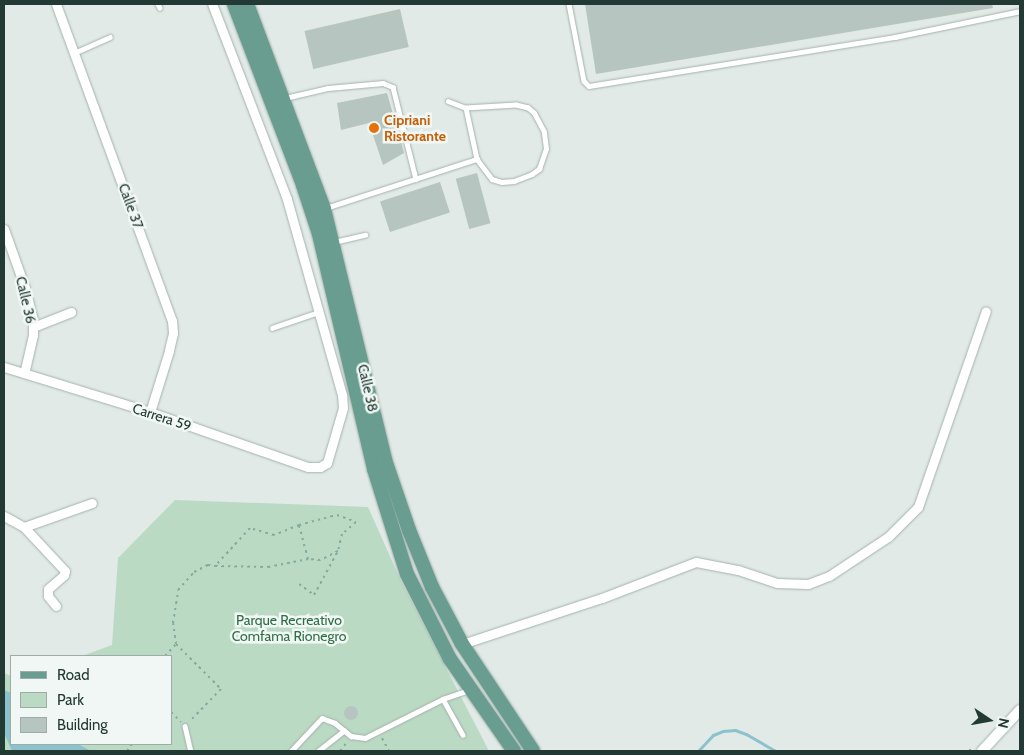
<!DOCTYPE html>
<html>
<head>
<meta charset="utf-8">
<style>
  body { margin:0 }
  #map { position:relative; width:1024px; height:755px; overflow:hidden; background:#e1eae6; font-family:Cabin,sans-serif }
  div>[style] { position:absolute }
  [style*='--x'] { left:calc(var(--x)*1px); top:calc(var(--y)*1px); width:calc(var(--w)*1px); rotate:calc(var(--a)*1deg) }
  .green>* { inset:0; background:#bbdac3 }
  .water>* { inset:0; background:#8cc2cc }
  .stream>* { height:3px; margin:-1.5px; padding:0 1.5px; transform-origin:1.5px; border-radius:1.5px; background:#8cc2cc }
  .building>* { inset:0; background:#b6c5bf; transform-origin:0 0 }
  .round { border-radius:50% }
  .path>* { height:2px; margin-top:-1px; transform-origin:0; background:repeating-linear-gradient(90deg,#83ac9f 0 2.5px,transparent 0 6.5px) }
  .roads { filter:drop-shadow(0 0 1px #a4b2ad) drop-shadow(0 0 1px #a4b2ad) }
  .service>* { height:4.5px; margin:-2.25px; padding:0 2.25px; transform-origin:2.25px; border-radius:2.25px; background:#fff }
  .minor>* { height:9px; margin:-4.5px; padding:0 4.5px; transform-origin:4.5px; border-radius:4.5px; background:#fff }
  .tertiary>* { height:10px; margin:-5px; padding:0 5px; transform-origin:5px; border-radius:5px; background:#fff }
  .primary>* { height:14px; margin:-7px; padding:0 7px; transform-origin:7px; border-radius:7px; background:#689d8f }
  .dots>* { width:14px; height:14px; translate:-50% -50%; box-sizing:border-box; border:2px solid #f1f7f4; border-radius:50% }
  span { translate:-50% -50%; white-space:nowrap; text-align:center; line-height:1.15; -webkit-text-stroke:5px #f1f7f4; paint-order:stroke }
  .food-label { font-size:14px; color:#c56008; font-weight:700 }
  .left { translate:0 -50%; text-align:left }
  .street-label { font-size:14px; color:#223a33 }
  .park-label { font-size:14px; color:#306e47 }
  .frame { position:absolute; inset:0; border:5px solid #223a33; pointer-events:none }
  .legend { position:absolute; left:10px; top:655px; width:162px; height:90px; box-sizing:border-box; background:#f1f7f4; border:1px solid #9eaba7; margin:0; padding:6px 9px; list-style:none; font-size:15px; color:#223a33 }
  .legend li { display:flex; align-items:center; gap:10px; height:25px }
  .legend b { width:25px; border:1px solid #9eaba7 }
  .north { position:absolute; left:964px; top:695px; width:50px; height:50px; -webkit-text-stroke:4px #f1f7f4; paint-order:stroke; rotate:102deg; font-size:14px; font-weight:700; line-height:20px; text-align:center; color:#223a33 }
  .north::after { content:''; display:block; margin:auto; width:18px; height:22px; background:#223a33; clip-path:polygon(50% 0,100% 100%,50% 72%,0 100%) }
</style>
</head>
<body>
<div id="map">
  <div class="green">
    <i style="clip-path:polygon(175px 500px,368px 507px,401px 581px,489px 751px,4px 751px,4px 673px,11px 676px,11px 744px,171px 744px,171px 656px,82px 656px,112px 645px,118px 558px)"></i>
  </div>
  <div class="water">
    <i style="clip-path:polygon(4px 690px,11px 693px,11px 744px,78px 744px,91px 751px,12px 751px,4px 733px)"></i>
  </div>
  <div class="stream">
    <i style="--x:698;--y:751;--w:22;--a:-47"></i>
    <i style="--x:713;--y:735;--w:11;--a:-22"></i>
    <i style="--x:723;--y:731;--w:12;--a:-5"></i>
    <i style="--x:735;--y:730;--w:12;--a:20"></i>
    <i style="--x:746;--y:734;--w:34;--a:30"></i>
  </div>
  <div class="building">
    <i style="clip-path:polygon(585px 4px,992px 4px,993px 8px,596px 74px)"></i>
    <i style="left:400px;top:9px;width:39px;height:98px;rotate:77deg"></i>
    <i style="clip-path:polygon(387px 93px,404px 153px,383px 165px,369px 123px,341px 130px,337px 103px)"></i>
    <i style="left:477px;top:173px;width:52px;height:22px;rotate:75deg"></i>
    <i style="left:440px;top:182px;width:32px;height:63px;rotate:72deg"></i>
    <i class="round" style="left:344px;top:706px;width:14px;height:14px"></i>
  </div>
  <div class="path">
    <i style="--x:299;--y:525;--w:39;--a:-15"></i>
    <i style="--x:337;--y:515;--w:20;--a:20"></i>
    <i style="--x:356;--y:522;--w:18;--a:139"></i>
    <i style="--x:342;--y:534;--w:17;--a:103"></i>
    <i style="--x:338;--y:551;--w:20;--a:153"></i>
    <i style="--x:320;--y:560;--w:12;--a:-175"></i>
    <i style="--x:308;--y:559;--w:35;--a:-105"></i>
    <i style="--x:299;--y:525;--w:27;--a:158"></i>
    <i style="--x:274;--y:535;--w:25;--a:-164"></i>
    <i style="--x:250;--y:528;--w:52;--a:132.6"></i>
    <i style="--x:215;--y:566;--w:53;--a:1.1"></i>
    <i style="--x:268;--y:567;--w:41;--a:-11.3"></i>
    <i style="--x:299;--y:584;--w:19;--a:36"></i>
    <i style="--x:314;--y:595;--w:50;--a:-61.4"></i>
    <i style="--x:176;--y:644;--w:21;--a:-98"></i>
    <i style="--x:173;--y:623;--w:33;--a:-81"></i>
    <i style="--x:178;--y:590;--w:24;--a:-48"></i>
    <i style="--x:194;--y:572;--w:16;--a:-27"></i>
    <i style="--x:208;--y:565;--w:7;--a:8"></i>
    <i style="--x:165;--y:656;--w:16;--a:-47"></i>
    <i style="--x:176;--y:644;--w:64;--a:45"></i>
    <i style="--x:221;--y:689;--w:45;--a:134.1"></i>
    <i style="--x:171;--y:712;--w:14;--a:45"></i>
    <i style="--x:382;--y:738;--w:15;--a:62"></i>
    <i style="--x:127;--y:751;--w:9;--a:-54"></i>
    <i style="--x:340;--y:751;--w:11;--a:-52"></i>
    <i style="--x:969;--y:751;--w:6;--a:-45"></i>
  </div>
  <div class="roads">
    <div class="service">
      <i style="--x:158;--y:4;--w:4;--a:63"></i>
      <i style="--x:569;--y:4;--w:78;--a:79"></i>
      <i style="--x:584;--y:81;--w:7;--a:45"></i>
      <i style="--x:589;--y:86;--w:310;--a:-9.1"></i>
      <i style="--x:895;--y:37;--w:128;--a:-11.7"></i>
      <i style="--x:74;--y:53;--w:39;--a:-24"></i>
      <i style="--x:285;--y:98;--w:44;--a:-13.1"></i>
      <i style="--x:328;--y:88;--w:55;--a:-5.2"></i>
      <i style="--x:383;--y:83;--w:11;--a:22"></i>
      <i style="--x:393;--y:87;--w:95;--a:76"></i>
      <i style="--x:448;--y:101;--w:19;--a:21"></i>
      <i style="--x:466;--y:108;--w:52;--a:77.8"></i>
      <i style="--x:477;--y:159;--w:25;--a:53"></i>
      <i style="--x:492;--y:179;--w:10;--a:17"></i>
      <i style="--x:502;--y:182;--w:12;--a:-5"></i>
      <i style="--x:514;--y:181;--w:19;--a:-21"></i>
      <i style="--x:532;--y:174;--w:9;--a:-36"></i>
      <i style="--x:539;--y:169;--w:21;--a:-71"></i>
      <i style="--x:546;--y:149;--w:17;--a:-97"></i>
      <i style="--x:544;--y:132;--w:21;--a:-118"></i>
      <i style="--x:534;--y:113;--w:8;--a:-140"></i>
      <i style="--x:528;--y:108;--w:12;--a:-166"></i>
      <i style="--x:516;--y:105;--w:50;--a:176.6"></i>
      <i style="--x:326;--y:208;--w:159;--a:-18"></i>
      <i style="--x:334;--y:242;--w:32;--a:-13"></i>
      <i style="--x:272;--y:328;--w:50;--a:-18.8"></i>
      <i style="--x:443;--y:699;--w:41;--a:60.9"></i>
      <i style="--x:185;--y:726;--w:26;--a:77"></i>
      <i style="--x:291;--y:751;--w:45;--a:-46.8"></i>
      <i style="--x:322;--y:718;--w:14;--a:21"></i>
      <i style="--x:335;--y:723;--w:21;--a:39"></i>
      <i style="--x:351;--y:736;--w:14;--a:8"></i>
      <i style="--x:365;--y:738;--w:87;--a:-26.6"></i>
      <i style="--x:443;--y:699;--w:28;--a:-19"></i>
      <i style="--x:318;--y:751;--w:33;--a:-38"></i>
    </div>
    <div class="minor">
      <i style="--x:56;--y:4;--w:338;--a:69.9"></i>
      <i style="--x:172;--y:321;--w:12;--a:85"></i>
      <i style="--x:173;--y:333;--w:18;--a:103"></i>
      <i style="--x:169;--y:351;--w:64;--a:107.3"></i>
      <i style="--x:4;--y:229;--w:63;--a:70.4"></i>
      <i style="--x:25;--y:288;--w:34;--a:76"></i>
      <i style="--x:33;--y:321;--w:14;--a:90"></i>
      <i style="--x:33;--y:335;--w:39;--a:103"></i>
      <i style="--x:33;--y:327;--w:41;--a:-21.5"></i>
      <i style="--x:4;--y:367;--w:153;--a:17.1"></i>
      <i style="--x:150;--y:412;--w:167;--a:19.2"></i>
      <i style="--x:308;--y:467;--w:12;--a:0"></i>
      <i style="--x:320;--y:467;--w:8;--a:-30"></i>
      <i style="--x:327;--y:463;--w:57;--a:-73.8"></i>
      <i style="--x:343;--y:408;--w:13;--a:-94"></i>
      <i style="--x:342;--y:395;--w:204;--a:-105.7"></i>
      <i style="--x:287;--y:199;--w:209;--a:-111"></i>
      <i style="--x:4;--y:516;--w:23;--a:29"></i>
      <i style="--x:56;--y:606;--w:13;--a:-129"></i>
      <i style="--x:48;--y:596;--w:7;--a:-90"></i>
      <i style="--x:48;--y:589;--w:21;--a:-41"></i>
      <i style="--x:64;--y:575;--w:4;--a:-76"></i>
      <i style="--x:65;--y:571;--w:60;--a:-133"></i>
      <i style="--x:24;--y:527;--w:72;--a:-19.4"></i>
      <i style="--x:462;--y:644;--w:147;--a:-18.2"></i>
      <i style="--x:602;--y:598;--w:101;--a:-21"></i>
      <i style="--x:696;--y:562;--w:43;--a:10.8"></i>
      <i style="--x:738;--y:570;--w:41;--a:18.4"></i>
      <i style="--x:777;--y:583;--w:31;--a:2"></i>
      <i style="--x:808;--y:584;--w:22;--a:-21"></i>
      <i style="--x:829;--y:576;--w:71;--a:-33.5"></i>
      <i style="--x:888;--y:537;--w:42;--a:-45"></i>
      <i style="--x:918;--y:507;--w:207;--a:-70.9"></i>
    </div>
    <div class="tertiary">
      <i style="--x:982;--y:751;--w:56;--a:-47.2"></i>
    </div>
    <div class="primary">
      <i style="--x:234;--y:4;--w:194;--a:69.1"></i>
      <i style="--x:303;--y:185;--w:52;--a:71.9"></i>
      <i style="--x:319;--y:234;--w:241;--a:76.8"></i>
      <i style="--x:374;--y:469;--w:110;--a:72.6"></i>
      <i style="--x:407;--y:574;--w:95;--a:63.2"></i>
      <i style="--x:450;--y:659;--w:112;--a:55.2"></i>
      <i style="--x:247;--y:4;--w:219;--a:69.4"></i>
      <i style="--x:324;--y:209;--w:258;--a:76.3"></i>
      <i style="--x:385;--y:460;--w:74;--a:71.1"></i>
      <i style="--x:409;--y:530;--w:61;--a:68"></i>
      <i style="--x:432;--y:587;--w:64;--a:62.2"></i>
      <i style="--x:462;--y:644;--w:128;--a:56.4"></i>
    </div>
  </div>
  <div class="dots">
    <i style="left:374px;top:128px;background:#e8710a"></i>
  </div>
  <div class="food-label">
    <span class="left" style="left:384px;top:128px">Cipriani<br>Ristorante</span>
  </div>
  <div class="street-label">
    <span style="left:131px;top:206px;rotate:70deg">Calle 37</span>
    <span style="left:26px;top:300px;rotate:77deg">Calle 36</span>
    <span style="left:368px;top:388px;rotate:77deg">Calle 38</span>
    <span style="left:162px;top:417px;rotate:18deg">Carrera 59</span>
  </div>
  <div class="park-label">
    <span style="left:289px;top:628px">Parque Recreativo<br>Comfama Rionegro</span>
  </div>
  <div class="frame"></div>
  <ul class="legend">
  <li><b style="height:6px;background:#689d8f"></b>Road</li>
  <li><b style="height:14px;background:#bbdac3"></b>Park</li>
  <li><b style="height:14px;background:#b6c5bf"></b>Building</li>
  </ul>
  <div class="north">N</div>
</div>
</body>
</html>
